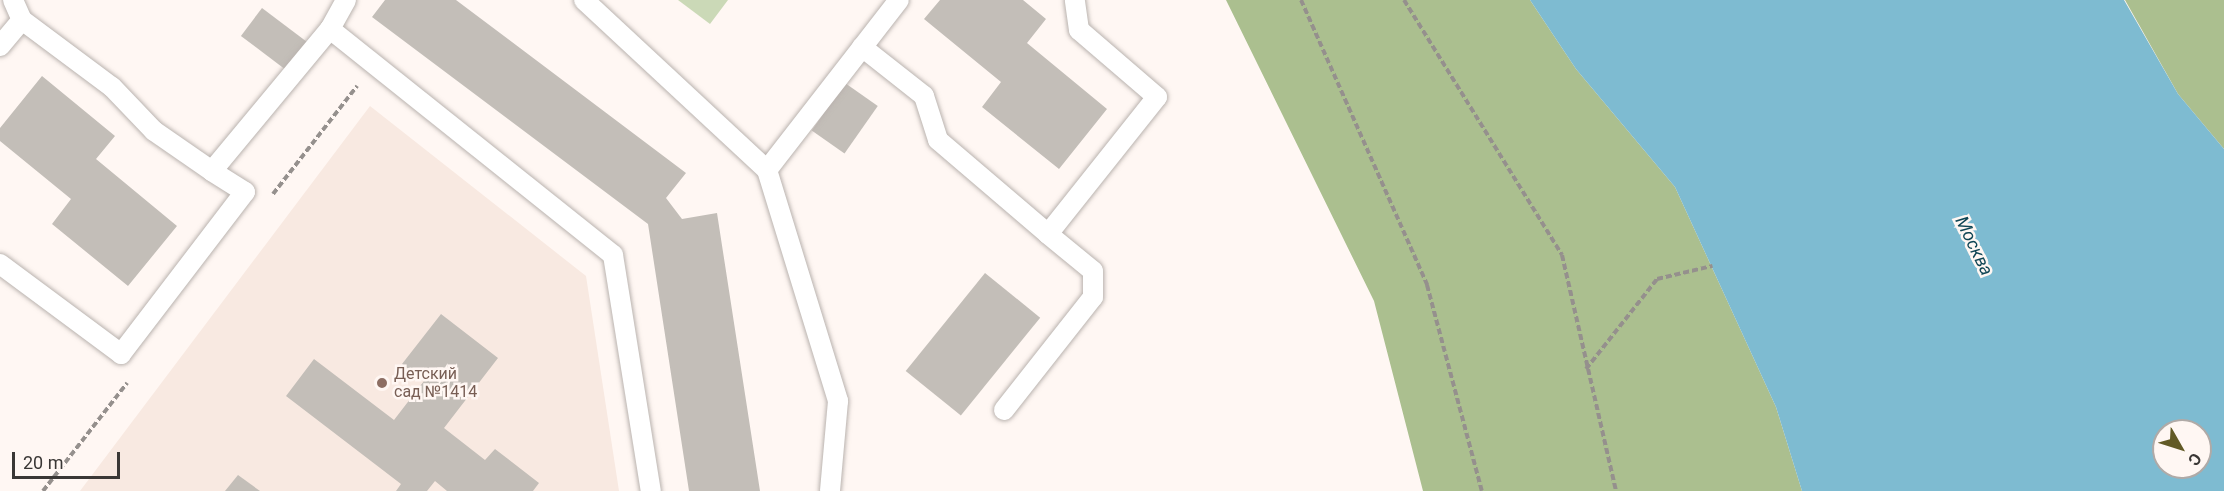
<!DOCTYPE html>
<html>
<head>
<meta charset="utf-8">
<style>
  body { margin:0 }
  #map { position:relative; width:2224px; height:491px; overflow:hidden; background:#fff7f3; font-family:Roboto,sans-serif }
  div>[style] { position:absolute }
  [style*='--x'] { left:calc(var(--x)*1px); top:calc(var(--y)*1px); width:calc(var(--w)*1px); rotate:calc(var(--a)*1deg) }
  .built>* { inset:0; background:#f8e9e1 }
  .green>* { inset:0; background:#cbd9b7 }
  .forest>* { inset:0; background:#abbf8f }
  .water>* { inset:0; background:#7ebbd1 }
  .building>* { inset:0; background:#c3beb8; transform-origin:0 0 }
  .path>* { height:4px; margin-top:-2px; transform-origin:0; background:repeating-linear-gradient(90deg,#95908d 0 6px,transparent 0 9px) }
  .roads { filter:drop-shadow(0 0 2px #bab3af) drop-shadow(0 0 2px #bab3af) }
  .service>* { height:20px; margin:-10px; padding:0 10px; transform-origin:10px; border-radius:10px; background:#fff }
  .dots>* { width:16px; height:16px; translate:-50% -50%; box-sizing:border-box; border:3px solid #fff7f3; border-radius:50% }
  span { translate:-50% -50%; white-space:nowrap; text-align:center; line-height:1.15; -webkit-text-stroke:5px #fff7f3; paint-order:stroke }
  .education-label { font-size:16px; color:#785e54 }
  .left { translate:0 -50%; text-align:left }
  .water-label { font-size:18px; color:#0f4554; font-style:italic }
  .north { position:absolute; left:2152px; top:419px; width:60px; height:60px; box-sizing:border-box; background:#fff7f3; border:2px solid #b0aaa7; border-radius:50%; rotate:129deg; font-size:16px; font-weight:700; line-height:24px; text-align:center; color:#3a3735 }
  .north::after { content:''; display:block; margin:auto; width:21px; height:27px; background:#625a26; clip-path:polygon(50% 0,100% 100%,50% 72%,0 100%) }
  .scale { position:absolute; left:12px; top:452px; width:108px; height:27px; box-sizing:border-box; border:3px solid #3a3735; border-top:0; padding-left:8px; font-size:18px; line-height:21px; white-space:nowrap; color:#3a3735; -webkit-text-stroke:4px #fff7f3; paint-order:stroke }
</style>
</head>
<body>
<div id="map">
  <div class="built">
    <i style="clip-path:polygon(370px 106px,586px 276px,619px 491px,80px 491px)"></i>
  </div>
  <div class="green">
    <i style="clip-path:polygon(678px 0,728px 0,710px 24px)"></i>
  </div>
  <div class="forest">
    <i style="clip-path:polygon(1226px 0,1530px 0,1576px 69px,1675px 187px,1776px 407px,1802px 491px,1423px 491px,1374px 301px)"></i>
    <i style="clip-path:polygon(2125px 0,2224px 0,2224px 149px,2178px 94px)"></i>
  </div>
  <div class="water">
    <i style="clip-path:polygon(evenodd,1530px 0,2124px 0,2178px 94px,2224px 149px,2224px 491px,1802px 491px,1776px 407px,1675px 187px,1576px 69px,1530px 0,2164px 431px,2200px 431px,2200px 467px,2164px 467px,2164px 431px)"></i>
  </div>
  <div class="building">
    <i style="clip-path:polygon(385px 0,456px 0,686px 173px,666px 198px,682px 219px,717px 213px,760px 491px,689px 491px,648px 224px,372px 17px)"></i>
    <i style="clip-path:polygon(940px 0,1023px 0,1046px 19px,1027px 43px,1107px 109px,1059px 169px,982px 107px,1001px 82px,924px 19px)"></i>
    <i style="left:262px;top:8px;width:61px;height:35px;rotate:37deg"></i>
    <i style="clip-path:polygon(42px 76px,115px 136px,96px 159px,177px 226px,128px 286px,52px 224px,71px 199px,0 141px,0 128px)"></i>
    <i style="left:845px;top:83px;width:40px;height:58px;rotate:35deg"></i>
    <i style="left:985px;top:273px;width:71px;height:126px;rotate:39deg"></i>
    <i style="clip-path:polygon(441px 314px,498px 358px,444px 428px,485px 460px,495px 449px,539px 483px,533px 491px,447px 491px,435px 481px,427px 491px,396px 491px,401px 484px,286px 396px,314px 359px,394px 420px,424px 381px,402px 364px)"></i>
    <i style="clip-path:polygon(238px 475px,260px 491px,225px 491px)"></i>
  </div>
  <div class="path">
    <i style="--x:1301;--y:0;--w:312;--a:66.1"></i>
    <i style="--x:1427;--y:285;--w:213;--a:75.1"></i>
    <i style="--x:1404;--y:0;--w:300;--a:58.2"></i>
    <i style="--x:1562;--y:255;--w:242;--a:77.1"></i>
    <i style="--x:273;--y:194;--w:137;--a:-52.1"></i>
    <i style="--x:1586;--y:369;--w:115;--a:-51.7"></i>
    <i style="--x:1657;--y:279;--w:57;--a:-13.3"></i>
    <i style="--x:43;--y:491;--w:137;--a:-52.1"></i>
  </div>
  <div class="roads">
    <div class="service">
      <i style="--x:13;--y:0;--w:22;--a:66"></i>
      <i style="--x:22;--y:20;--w:112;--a:36.7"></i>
      <i style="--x:112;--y:87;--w:61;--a:46.3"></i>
      <i style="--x:154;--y:131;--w:70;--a:34.6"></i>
      <i style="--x:584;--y:0;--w:250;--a:42.9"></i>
      <i style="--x:767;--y:170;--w:242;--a:72.9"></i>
      <i style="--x:838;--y:401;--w:90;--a:95.1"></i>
      <i style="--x:330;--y:29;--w:362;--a:38.6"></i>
      <i style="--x:613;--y:255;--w:239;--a:80.9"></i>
      <i style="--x:0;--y:46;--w:34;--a:-50"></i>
      <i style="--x:862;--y:47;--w:79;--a:38.3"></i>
      <i style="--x:924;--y:96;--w:46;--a:72.3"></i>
      <i style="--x:938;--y:140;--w:145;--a:40.5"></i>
      <i style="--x:1048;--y:234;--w:175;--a:-51.5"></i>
      <i style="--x:1157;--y:97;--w:103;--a:-139.3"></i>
      <i style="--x:1079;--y:30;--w:30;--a:-98"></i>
      <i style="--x:767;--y:170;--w:215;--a:-52.2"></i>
      <i style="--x:0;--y:264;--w:151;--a:36.6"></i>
      <i style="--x:121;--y:354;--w:204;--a:-52.6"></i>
      <i style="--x:245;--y:192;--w:39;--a:-148"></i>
      <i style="--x:212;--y:171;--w:185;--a:-50.3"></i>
      <i style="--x:330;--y:29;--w:33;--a:-61"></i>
      <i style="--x:1004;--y:410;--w:144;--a:-51.8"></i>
      <i style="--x:1093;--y:297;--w:26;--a:-90"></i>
      <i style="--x:1093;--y:271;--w:58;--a:-140.6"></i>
    </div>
  </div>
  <div class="dots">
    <i style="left:382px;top:383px;background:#8d6e63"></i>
  </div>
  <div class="education-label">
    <span class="left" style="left:394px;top:383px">Детский<br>сад №1414</span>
  </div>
  <div class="water-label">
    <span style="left:1974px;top:246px;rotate:64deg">Москва</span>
  </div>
  <div class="north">С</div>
  <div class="scale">20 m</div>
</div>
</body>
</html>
